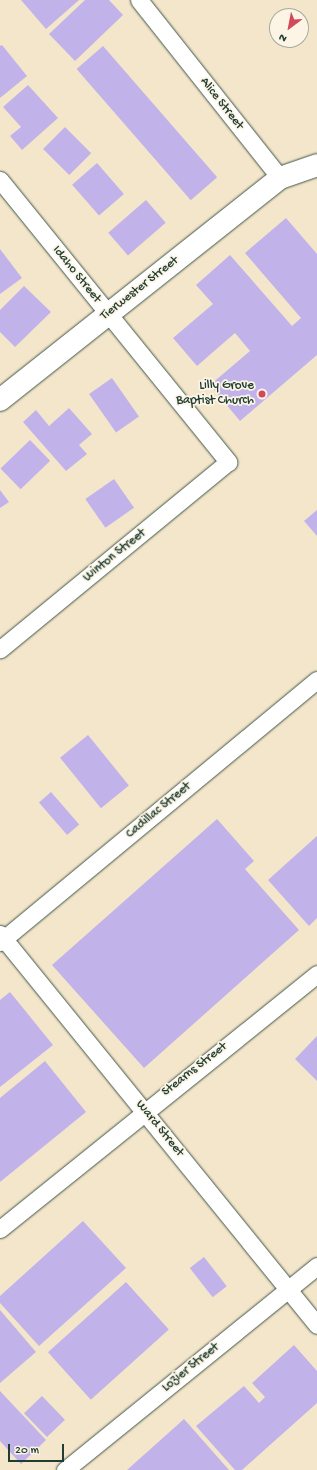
<!DOCTYPE html>
<html>
<head>
<meta charset="utf-8">
<style>
  body { margin:0 }
  #map { position:relative; width:317px; height:1470px; overflow:hidden; background:#f4e6ca; font-family:"Gochi Hand",sans-serif }
  div>[style] { position:absolute }
  [style*='--x'] { left:calc(var(--x)*1px); top:calc(var(--y)*1px); width:calc(var(--w)*1px); rotate:calc(var(--a)*1deg) }
  .building>* { inset:0; background:#c1b3ea; transform-origin:0 0 }
  .roads { filter:drop-shadow(0 0 1px #3f564a) drop-shadow(0 0 1px #3f564a) }
  .street>* { height:17px; margin:-8.5px; padding:0 8.5px; transform-origin:8.5px; border-radius:8.5px; background:#fff }
  .secondary>* { height:22px; margin:-11px; padding:0 11px; transform-origin:11px; border-radius:11px; background:#fff }
  .dots>* { width:11px; height:11px; translate:-50% -50%; box-sizing:border-box; border:2px solid #fcf5e5; border-radius:50% }
  span { translate:-50% -50%; white-space:nowrap; text-align:center; line-height:1.15; -webkit-text-stroke:3.5px #fcf5e5; paint-order:stroke }
  .street-label { font-size:13px; color:#1f3d34 }
  .poi-label { font-size:13px; color:#1f3d34 }
  .right { translate:-100% -50%; text-align:right }
  .north { position:absolute; left:269px; top:8px; width:40px; height:40px; box-sizing:border-box; background:#fcf5e5; border:1px solid #a4ab9e; border-radius:50%; rotate:212deg; font-size:11px; font-weight:700; line-height:16px; text-align:center; color:#1f3d34 }
  .north::after { content:''; display:block; margin:auto; width:14px; height:18px; background:#d1495b; clip-path:polygon(50% 0,100% 100%,50% 72%,0 100%) }
  .scale { position:absolute; left:8px; top:1444px; width:56px; height:18px; box-sizing:border-box; border:2px solid #1f3d34; border-top:0; padding-left:5px; font-size:12px; line-height:14px; white-space:nowrap; color:#1f3d34; -webkit-text-stroke:3px #fcf5e5; paint-order:stroke }
</style>
</head>
<body>
<div id="map">
  <div class="building">
    <i style="clip-path:polygon(21px 0,79px 0,46px 29px)"></i>
    <i style="clip-path:polygon(85px 0,109px 0,123px 15px,75px 61px,49px 34px)"></i>
    <i style="clip-path:polygon(2px 45px,27px 76px,0 98px,0 46px)"></i>
    <i style="left:103px;top:46px;width:174px;height:35px;rotate:49deg"></i>
    <i style="clip-path:polygon(28px 85px,58px 118px,22px 150px,10px 136px,21px 127px,3px 107px)"></i>
    <i style="left:65px;top:127px;width:37px;height:31px;rotate:45deg"></i>
    <i style="left:97px;top:163px;width:41px;height:33px;rotate:49deg"></i>
    <i style="left:146px;top:200px;width:30px;height:50px;rotate:49deg"></i>
    <i style="clip-path:polygon(286px 218px,317px 254px,317px 355px,240px 421px,210px 385px,250px 351px,235px 333px,197px 366px,173px 338px,213px 304px,196px 285px,230px 255px,292px 326px,301px 318px,245px 253px)"></i>
    <i style="clip-path:polygon(0 249px,22px 278px,0 294px)"></i>
    <i style="clip-path:polygon(24px 286px,51px 312px,15px 347px,0 332px,0 310px)"></i>
    <i style="left:112px;top:378px;width:47px;height:28px;rotate:55deg"></i>
    <i style="clip-path:polygon(69px 408px,92px 434px,79px 445px,87px 454px,66px 471px,23px 422px,36px 410px,49px 426px)"></i>
    <i style="left:30px;top:440px;width:29px;height:41px;rotate:46deg"></i>
    <i style="left:114px;top:479px;width:35px;height:35px;rotate:55deg"></i>
    <i style="clip-path:polygon(0 490px,9px 502px,0 508px)"></i>
    <i style="clip-path:polygon(317px 510px,317px 536px,304px 521px)"></i>
    <i style="left:88px;top:735px;width:65px;height:36px;rotate:51deg"></i>
    <i style="left:51px;top:792px;width:43px;height:16px;rotate:49deg"></i>
    <i style="clip-path:polygon(217px 819px,254px 861px,245px 869px,299px 930px,144px 1068px,52px 965px)"></i>
    <i style="clip-path:polygon(317px 836px,317px 918px,309px 926px,268px 880px)"></i>
    <i style="clip-path:polygon(10px 992px,53px 1045px,0 1087px,0 1000px)"></i>
    <i style="clip-path:polygon(317px 1036px,317px 1081px,295px 1059px)"></i>
    <i style="clip-path:polygon(45px 1061px,86px 1112px,0 1182px,0 1098px)"></i>
    <i style="clip-path:polygon(83px 1221px,126px 1268px,39px 1346px,0 1303px,0 1296px)"></i>
    <i style="left:204px;top:1257px;width:37px;height:18px;rotate:52deg"></i>
    <i style="left:126px;top:1282px;width:64px;height:105px;rotate:48deg"></i>
    <i style="clip-path:polygon(0 1310px,36px 1352px,0 1383px)"></i>
    <i style="clip-path:polygon(294px 1345px,317px 1371px,317px 1403px,242px 1470px,235px 1470px,196px 1426px,244px 1386px,259px 1403px,265px 1397px,252px 1383px)"></i>
    <i style="clip-path:polygon(0 1391px,46px 1440px,21px 1464px,0 1441px)"></i>
    <i style="left:42px;top:1396px;width:33px;height:25px;rotate:46deg"></i>
    <i style="clip-path:polygon(184px 1419px,229px 1470px,127px 1470px)"></i>
  </div>
  <div class="roads">
    <div class="street">
      <i style="--x:139;--y:0;--w:227;--a:51.6"></i>
      <i style="--x:0;--y:180;--w:363;--a:51"></i>
      <i style="--x:228;--y:462;--w:295;--a:140.6"></i>
      <i style="--x:0;--y:934;--w:503;--a:50.97"></i>
      <i style="--x:0;--y:942;--w:411;--a:-39.6"></i>
      <i style="--x:0;--y:1229;--w:407;--a:-38.8"></i>
      <i style="--x:65;--y:1470;--w:324;--a:-39"></i>
    </div>
    <div class="secondary">
      <i style="--x:0;--y:400;--w:357;--a:-38.4"></i>
      <i style="--x:280;--y:178;--w:39;--a:-19"></i>
    </div>
  </div>
  <div class="dots">
    <i style="left:262px;top:394px;background:#d1495b"></i>
  </div>
  <div class="street-label">
    <span style="left:221px;top:104px;rotate:52deg">Alice Street</span>
    <span style="left:76px;top:275px;rotate:51deg">Idaho Street</span>
    <span style="left:140px;top:289px;rotate:-38deg">Tierwester Street</span>
    <span style="left:115px;top:556px;rotate:-39deg">Winton Street</span>
    <span style="left:159px;top:811px;rotate:-40deg">Cadillac Street</span>
    <span style="left:195px;top:1070px;rotate:-38deg">Stearns Street</span>
    <span style="left:159px;top:1129px;rotate:51deg">Ward Street</span>
    <span style="left:191px;top:1368px;rotate:-39deg">Lozier Street</span>
  </div>
  <div class="poi-label">
    <span class="right" style="left:254px;top:394px">Lilly Grove<br>Baptist Church</span>
  </div>
  <div class="north">N</div>
  <div class="scale">20 m</div>
</div>
</body>
</html>
